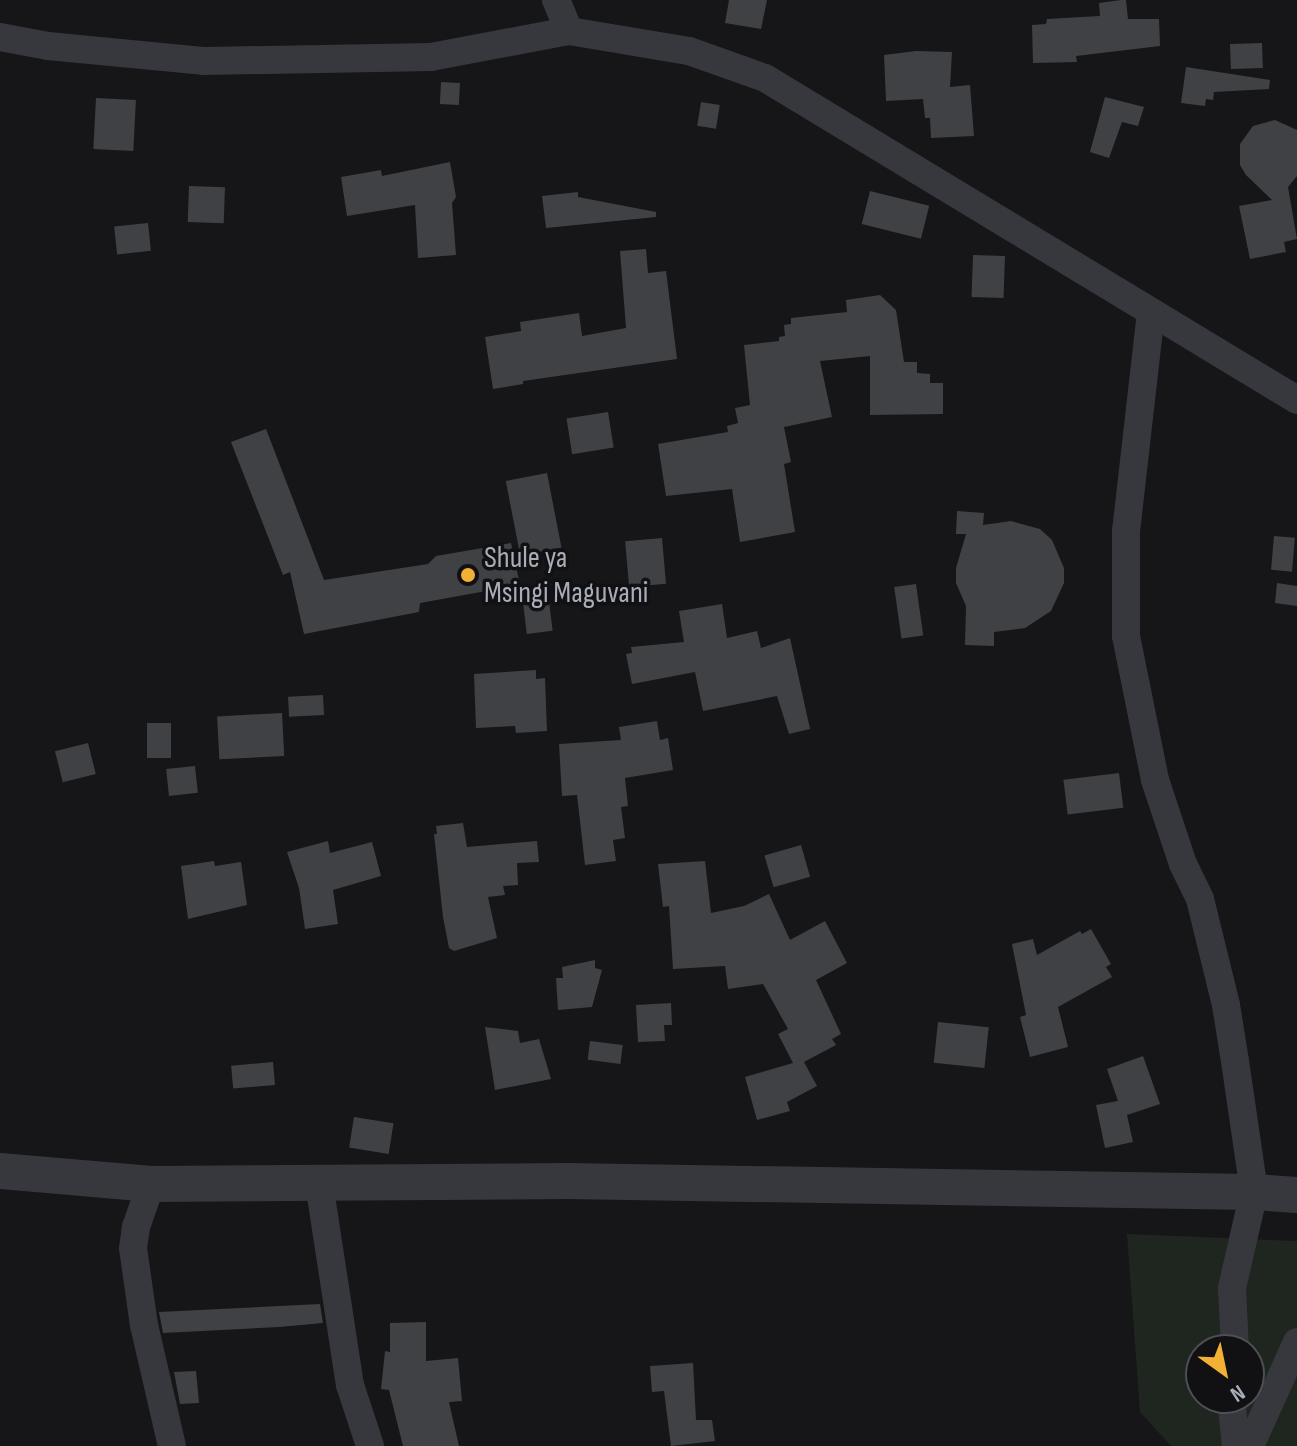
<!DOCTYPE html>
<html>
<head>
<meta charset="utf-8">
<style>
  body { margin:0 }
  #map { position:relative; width:1297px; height:1446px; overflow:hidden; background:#161618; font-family:"Sofia Sans Condensed",sans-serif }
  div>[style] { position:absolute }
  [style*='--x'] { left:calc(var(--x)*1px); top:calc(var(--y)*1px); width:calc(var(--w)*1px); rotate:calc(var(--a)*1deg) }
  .green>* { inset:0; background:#1e261f }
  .building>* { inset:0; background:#404145; transform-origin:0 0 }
  .minor>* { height:28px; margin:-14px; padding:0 14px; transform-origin:14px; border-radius:14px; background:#37383d }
  .tertiary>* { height:36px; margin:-18px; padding:0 18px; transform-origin:18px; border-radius:18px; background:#37383d }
  .dots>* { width:22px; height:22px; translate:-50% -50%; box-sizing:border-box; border:4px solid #111113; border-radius:50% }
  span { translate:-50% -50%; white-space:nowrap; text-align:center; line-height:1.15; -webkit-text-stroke:7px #111113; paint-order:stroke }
  .poi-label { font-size:30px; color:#a8adb8 }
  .left { translate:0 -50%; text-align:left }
  .north { position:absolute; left:1185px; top:1334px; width:80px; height:80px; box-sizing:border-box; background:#111113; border:2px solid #4d4f55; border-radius:50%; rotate:147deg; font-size:22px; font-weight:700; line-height:32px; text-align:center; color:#a8adb8 }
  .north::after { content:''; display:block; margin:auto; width:28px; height:36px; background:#f2b134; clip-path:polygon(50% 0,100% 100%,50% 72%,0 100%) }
</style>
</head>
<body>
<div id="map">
  <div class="green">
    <i style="clip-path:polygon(evenodd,1127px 1234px,1297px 1241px,1297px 1446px,1171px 1446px,1140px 1412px,1127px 1234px,1201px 1350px,1249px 1350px,1249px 1398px,1201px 1398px,1201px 1350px)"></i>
  </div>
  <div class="building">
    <i style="clip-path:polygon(729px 0,767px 0,761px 29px,725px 23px)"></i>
    <i style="clip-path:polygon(1121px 0,1126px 0,1128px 19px,1159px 19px,1160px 46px,1076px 56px,1077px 62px,1033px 63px,1032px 25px,1046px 24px,1047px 19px,1100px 16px,1099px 3px)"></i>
    <i style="left:1262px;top:43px;width:25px;height:32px;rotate:88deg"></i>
    <i style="clip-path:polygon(916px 51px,952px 52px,950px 87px,970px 85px,974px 136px,931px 138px,930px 118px,925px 118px,923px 99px,886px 101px,884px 55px)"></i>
    <i style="clip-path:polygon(1186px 67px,1270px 80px,1269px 89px,1214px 92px,1213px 100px,1206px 99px,1205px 106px,1181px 103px)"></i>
    <i style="left:441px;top:82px;width:19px;height:22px;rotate:3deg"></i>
    <i style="clip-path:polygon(1105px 97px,1144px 107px,1138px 126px,1122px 122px,1109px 158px,1090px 152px)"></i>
    <i style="left:96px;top:98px;width:40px;height:51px;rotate:3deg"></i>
    <i style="left:701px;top:102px;width:19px;height:24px;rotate:9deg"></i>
    <i style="clip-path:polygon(1275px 120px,1297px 130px,1297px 176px,1288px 187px,1297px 239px,1284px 242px,1286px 252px,1250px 259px,1239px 206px,1272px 200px,1246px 175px,1240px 165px,1240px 144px,1253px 126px)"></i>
    <i style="clip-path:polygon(450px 162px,456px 197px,452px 203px,456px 255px,418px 258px,415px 205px,347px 216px,341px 177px,381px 170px,382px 176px)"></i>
    <i style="left:189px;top:186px;width:36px;height:36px;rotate:2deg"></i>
    <i style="left:870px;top:191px;width:61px;height:34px;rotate:14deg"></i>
    <i style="clip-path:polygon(578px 192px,578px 197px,656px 212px,656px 217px,546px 228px,542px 196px)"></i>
    <i style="left:148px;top:223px;width:28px;height:34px;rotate:84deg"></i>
    <i style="clip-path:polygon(646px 249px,648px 273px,666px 271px,677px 359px,523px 381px,523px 384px,493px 389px,485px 337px,521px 331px,520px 322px,579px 313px,582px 336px,626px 328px,620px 251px)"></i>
    <i style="left:973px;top:255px;width:32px;height:42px;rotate:2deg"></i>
    <i style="clip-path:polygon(880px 295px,896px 310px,904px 362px,917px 362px,917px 373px,930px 374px,930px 383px,943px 383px,943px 414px,870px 415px,870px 356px,820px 361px,832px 417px,784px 427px,791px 462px,784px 464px,795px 532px,740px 542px,732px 489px,666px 496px,658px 444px,728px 432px,727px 426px,738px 423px,735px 408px,750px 405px,744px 345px,779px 341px,779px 337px,785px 336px,784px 325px,791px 324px,791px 318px,847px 312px,846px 300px)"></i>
    <i style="left:608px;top:412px;width:36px;height:42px;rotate:81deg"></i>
    <i style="clip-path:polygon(266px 429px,324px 580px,428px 564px,436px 556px,511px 543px,520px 585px,420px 603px,419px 612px,304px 634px,290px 572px,283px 575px,231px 442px)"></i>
    <i style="left:547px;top:473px;width:76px;height:42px;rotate:79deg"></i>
    <i style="clip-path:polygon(957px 511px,984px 513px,983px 525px,1011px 521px,1040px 529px,1052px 540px,1064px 568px,1064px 583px,1051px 611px,1025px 628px,994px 632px,994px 646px,965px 645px,966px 606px,956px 583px,956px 568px,966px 534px,956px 534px)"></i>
    <i style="left:1274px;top:536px;width:21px;height:34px;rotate:5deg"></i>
    <i style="left:662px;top:538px;width:46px;height:37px;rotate:85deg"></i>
    <i style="clip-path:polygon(1277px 583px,1297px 586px,1297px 606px,1275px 603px)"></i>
    <i style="left:916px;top:584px;width:52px;height:22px;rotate:82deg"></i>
    <i style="left:548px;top:593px;width:38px;height:26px;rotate:83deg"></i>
    <i style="clip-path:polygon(722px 604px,727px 638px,757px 631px,761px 648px,790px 638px,810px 729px,789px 734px,777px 696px,703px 711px,695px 672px,632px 684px,626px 654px,632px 653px,631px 647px,684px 642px,679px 611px)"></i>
    <i style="clip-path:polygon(536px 670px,536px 679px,545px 678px,547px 731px,516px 733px,515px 726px,476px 728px,474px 674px)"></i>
    <i style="left:323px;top:695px;width:20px;height:35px;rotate:87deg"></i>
    <i style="left:282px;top:713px;width:43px;height:65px;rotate:87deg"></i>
    <i style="clip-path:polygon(657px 721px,660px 740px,668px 738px,673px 770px,625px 778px,628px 806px,621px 807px,625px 838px,613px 840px,616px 861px,585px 865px,577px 795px,562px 796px,559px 744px,621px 740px,619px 727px)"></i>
    <i style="left:147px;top:723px;width:24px;height:35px"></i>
    <i style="left:88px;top:743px;width:32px;height:34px;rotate:76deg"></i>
    <i style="left:195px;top:766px;width:27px;height:29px;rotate:84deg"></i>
    <i style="left:1119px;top:773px;width:35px;height:56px;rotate:83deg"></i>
    <i style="clip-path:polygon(463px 823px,467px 847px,537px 841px,539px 862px,517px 863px,518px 885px,503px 886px,505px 895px,488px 897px,497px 938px,454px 951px,449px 948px,443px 917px,434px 834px,437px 834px,436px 826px)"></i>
    <i style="clip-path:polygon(328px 841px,330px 853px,372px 842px,381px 876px,333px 890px,338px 924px,305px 929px,299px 888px,287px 852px)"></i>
    <i style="left:801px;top:845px;width:33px;height:38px;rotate:74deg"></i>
    <i style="clip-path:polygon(214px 861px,215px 866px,241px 862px,247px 905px,188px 919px,181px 866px)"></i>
    <i style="clip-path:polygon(705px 861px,711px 913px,744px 906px,769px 894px,790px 940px,825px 921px,847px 963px,816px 980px,841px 1034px,832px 1039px,836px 1045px,804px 1062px,817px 1086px,787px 1102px,790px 1111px,757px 1120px,745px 1077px,793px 1063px,778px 1034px,788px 1029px,763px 984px,728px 989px,725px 966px,673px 969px,669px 906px,663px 907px,658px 864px)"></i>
    <i style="clip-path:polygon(1091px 929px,1111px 964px,1106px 967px,1112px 977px,1058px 1007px,1068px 1047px,1030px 1057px,1020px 1017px,1026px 1015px,1012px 944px,1033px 939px,1037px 955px,1080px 931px,1082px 934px)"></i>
    <i style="clip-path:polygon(595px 960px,595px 968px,602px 970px,592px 1007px,558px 1010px,556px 978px,563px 978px,562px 967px)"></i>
    <i style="clip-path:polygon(671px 1003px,672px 1025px,664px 1025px,665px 1041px,638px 1042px,636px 1005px)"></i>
    <i style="left:938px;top:1022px;width:51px;height:41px;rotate:6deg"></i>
    <i style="clip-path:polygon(485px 1027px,518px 1031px,520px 1043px,539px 1039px,551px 1079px,495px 1090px)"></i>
    <i style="left:590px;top:1041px;width:33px;height:19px;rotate:7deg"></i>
    <i style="clip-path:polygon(1143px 1056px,1160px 1104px,1127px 1115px,1133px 1142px,1105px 1148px,1096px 1105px,1118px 1101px,1107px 1069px)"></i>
    <i style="left:273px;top:1062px;width:23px;height:42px;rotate:85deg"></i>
    <i style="left:354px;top:1117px;width:40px;height:31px;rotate:9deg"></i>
    <i style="clip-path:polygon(320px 1304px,323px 1323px,279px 1327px,163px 1333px,159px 1312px)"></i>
    <i style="clip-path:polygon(426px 1322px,426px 1361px,458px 1358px,462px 1401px,449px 1402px,459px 1446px,403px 1446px,389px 1390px,381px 1389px,385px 1351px,390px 1352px,390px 1323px)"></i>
    <i style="clip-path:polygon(693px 1363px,696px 1420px,712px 1420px,715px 1441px,671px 1446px,664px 1391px,652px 1392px,650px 1366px)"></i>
    <i style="clip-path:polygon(196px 1371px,199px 1403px,180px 1404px,174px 1372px)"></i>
  </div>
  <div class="minor">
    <i style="--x:556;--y:0;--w:34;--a:67"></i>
    <i style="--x:0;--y:37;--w:49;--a:10.6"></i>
    <i style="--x:48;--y:46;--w:158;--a:5.5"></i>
    <i style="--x:205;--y:61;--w:226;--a:-1"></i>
    <i style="--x:431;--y:57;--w:140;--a:-10.7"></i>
    <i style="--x:569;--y:31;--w:122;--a:9.5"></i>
    <i style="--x:689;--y:51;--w:81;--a:19.6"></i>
    <i style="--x:765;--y:78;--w:622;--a:31.18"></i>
    <i style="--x:1151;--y:312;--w:220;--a:96.5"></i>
    <i style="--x:1126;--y:531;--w:105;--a:90"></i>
    <i style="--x:1126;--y:636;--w:147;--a:78.6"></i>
    <i style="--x:1155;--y:780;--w:89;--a:71.6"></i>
    <i style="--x:1183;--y:864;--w:39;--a:64"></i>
    <i style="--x:1200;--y:899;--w:109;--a:76.2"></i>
    <i style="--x:1226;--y:1005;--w:57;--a:80.9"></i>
    <i style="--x:1235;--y:1061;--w:132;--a:81.7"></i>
    <i style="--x:1254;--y:1192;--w:98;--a:102.9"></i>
    <i style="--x:1232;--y:1288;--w:62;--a:87.2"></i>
    <i style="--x:319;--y:1183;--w:204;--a:81.3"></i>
    <i style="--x:350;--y:1385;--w:64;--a:71.8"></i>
    <i style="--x:151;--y:1184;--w:46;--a:109.2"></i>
    <i style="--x:136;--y:1227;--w:21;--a:98"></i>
    <i style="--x:133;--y:1248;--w:78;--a:81.9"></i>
    <i style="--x:144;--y:1325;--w:124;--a:77"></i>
    <i style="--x:1231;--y:1398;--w:48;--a:84.1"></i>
    <i style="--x:1250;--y:1446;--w:114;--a:-65.7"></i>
  </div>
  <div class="tertiary">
    <i style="--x:0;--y:1171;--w:152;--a:4.9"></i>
    <i style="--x:151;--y:1184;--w:417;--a:-0.4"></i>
    <i style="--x:568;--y:1181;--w:686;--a:0.92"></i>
    <i style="--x:1254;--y:1192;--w:43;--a:4"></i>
  </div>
  <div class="dots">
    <i style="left:468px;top:575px;background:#f2b134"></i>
  </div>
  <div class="poi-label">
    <span class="left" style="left:484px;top:575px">Shule ya<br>Msingi Maguvani</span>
  </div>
  <div class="north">N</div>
</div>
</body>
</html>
